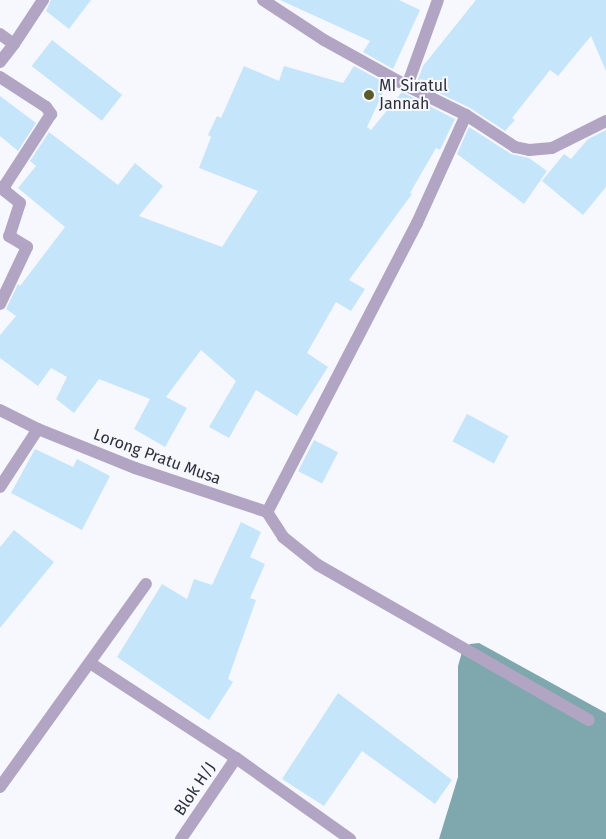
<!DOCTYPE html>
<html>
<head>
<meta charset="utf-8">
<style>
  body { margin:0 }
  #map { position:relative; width:606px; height:839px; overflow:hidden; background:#f7f8fe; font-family:"Fira Sans",sans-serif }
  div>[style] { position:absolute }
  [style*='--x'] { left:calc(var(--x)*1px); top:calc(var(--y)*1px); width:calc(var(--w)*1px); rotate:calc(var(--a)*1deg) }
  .water>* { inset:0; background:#7fa8ae }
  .building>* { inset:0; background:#c5e5fb; transform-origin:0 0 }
  .minor>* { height:12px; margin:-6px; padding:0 6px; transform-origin:6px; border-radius:6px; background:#b2a5c4 }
  .dots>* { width:14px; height:14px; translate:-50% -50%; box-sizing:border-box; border:2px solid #f7f8fe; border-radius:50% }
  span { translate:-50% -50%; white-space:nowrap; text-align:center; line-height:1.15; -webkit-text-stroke:4px #f7f8fe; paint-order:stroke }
  .poi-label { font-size:16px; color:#2d303b }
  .left { translate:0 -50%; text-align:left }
  .street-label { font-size:16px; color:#2d303b }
</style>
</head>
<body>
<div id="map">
  <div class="water">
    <i style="clip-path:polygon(479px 643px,606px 713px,606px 839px,439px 839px,458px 777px,458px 666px,462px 652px,470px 644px)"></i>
  </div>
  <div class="building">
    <i style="clip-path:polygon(51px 0,91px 0,69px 29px,46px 11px)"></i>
    <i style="clip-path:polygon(280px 0,399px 0,420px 10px,393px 69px,363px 52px,370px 41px)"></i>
    <i style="clip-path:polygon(476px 0,606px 0,606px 71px,591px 36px,558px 76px,550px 70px,512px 118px,515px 120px,505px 131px,470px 108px,417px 82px,423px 66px)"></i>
    <i style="left:52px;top:40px;width:89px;height:33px;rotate:38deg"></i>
    <i style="clip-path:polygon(244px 66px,279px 81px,284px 66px,343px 83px,354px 66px,387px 84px,367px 127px,371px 130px,402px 92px,455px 119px,440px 150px,436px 148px,410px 193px,412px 194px,349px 280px,365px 289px,351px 311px,336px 302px,307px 353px,328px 367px,297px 416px,256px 390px,229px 438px,209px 427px,236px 381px,201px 350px,166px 397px,187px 408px,165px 447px,134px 429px,150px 399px,99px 379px,74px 413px,56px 399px,67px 377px,51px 368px,38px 386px,0 358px,0 335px,16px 316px,6px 309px,18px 284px,20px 286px,65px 227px,18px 188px,36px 166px,30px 161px,49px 132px,118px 185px,135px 163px,163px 186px,139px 216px,222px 247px,258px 191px,199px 168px,211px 137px,208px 135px,217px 116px,221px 118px)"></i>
    <i style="clip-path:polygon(0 96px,36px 123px,18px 151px,0 136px)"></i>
    <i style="clip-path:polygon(469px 127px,511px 154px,529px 158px,547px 171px,524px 204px,457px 154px)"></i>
    <i style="clip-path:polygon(606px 130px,606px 187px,583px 215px,542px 181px,564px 154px,571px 159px,588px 139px)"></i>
    <i style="left:467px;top:414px;width:47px;height:31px;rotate:28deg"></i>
    <i style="left:314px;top:440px;width:27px;height:35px;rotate:27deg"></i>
    <i style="clip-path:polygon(35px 449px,73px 467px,77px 459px,110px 476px,82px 530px,11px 493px)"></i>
    <i style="clip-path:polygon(241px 522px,261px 532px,250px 557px,265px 564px,250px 598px,256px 600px,228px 679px,233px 682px,209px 720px,117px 657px,162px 584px,187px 599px,194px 579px,212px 585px)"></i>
    <i style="clip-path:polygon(14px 530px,54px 562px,0 628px,0 547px)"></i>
    <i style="clip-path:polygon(338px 693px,452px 780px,435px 804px,362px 751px,324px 806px,282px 779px)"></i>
  </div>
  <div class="minor">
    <i style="--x:263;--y:0;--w:73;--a:33.3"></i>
    <i style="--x:324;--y:40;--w:95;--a:29"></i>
    <i style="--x:407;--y:86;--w:66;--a:26.2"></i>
    <i style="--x:466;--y:115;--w:119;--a:114.4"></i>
    <i style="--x:417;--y:223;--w:326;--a:117.4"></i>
    <i style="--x:267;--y:512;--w:30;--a:57"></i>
    <i style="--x:283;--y:537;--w:45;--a:38.7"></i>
    <i style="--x:318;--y:565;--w:312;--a:29.8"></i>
    <i style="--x:0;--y:34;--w:17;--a:36"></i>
    <i style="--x:14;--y:44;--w:53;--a:-56.6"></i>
    <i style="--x:0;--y:62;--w:23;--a:-52"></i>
    <i style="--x:0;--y:77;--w:55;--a:33.1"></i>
    <i style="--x:46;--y:107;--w:9;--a:54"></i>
    <i style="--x:51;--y:114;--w:85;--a:122.9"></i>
    <i style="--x:5;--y:185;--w:6;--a:90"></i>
    <i style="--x:5;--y:191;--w:19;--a:39"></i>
    <i style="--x:20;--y:203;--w:35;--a:108"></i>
    <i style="--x:9;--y:236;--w:21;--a:31"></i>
    <i style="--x:27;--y:247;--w:63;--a:115.3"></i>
    <i style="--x:407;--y:86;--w:91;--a:-70.2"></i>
    <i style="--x:466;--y:115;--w:59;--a:33.1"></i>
    <i style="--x:515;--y:147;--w:14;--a:12"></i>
    <i style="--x:529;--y:150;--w:23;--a:-5"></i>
    <i style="--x:552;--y:148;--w:60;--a:-26.6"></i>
    <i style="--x:0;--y:410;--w:42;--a:26.6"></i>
    <i style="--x:38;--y:429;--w:105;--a:21.9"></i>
    <i style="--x:135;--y:468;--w:139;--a:18.4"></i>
    <i style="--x:0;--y:487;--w:69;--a:-56.8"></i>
    <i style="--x:90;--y:663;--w:174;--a:33.1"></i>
    <i style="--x:236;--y:758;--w:140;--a:35.4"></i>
    <i style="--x:0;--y:787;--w:250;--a:-54.3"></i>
    <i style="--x:181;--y:839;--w:98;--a:-55.8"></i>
  </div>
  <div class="dots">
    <i style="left:369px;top:95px;background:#5a5b28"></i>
  </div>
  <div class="poi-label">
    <span class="left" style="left:379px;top:95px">MI Siratul<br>Jannah</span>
  </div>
  <div class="street-label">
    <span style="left:157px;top:457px;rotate:20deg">Lorong Pratu Musa</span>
    <span style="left:195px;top:789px;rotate:-56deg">Blok H/J</span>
  </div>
</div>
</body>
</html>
